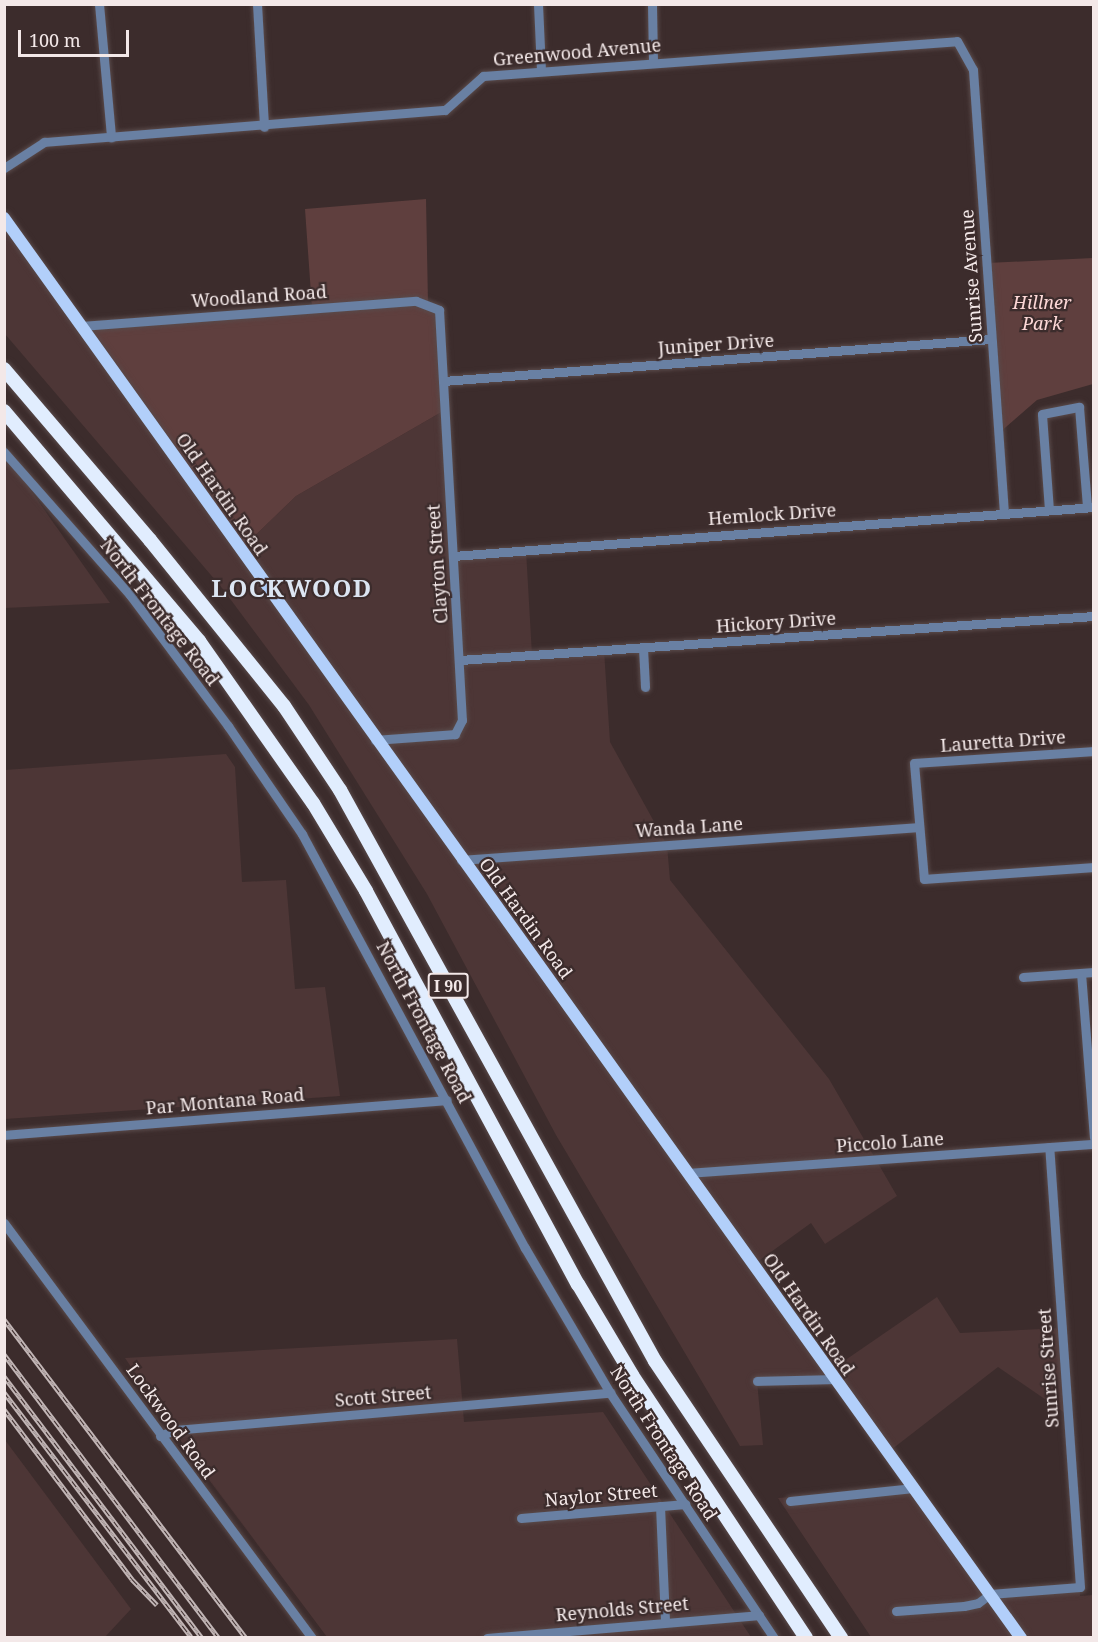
<!DOCTYPE html>
<html>
<head>
<meta charset="utf-8">
<style>
	body { margin:0 }
	#map { position:relative; width:1098px; height:1642px; overflow:hidden; background:#3c2c2c; font-family:"Noto Serif",serif }
	div>[style] { position:absolute }
	.built>* { inset:0; background:#4d3636 }
	.green>* { inset:0; background:#5f3f3e }
	.roads { filter:drop-shadow(0 0 2px #594a4a) drop-shadow(0 0 2px #594a4a) }
	.minor>* { height:9px; margin:-4.5px; padding:0 4.5px; transform-origin:4.5px; border-radius:4.5px; background:#6980a3 }
	.major>* { height:12px; margin:-6px; padding:0 6px; transform-origin:6px; border-radius:6px; background:#b2cffa }
	.highway>* { height:14px; margin:-7px; padding:0 7px; transform-origin:7px; border-radius:7px; background:#e1edfe }
	.rail>* { height:4.5px; margin-top:-2.25px; transform-origin:0; background:repeating-linear-gradient(90deg,#3c2c2c 0 7px,#c2b6b6 0 14px); box-sizing:border-box; border-block:2px solid #c2b6b6 }
	span { translate:-50% -50%; white-space:nowrap; text-align:center; line-height:1.15; -webkit-text-stroke:4.5px #3c2c2c; paint-order:stroke }
	.shield-label span { padding:2px 4px; background:#3c2c2c; border:2px solid; border-radius:4px; -webkit-text-stroke-width:0 }
	.shield-label { font-size:16px; color:#f3e8e8; font-weight:700 }
	.street-label { font-size:18px; color:#f3e8e8 }
	.park-label { font-size:18px; color:#fdd8d7; font-style:italic }
	.district-label { font-size:24px; color:#dce5f2; font-weight:700; letter-spacing:1.5px }
	.frame { position:absolute; inset:0; border:6px solid #f3e8e8; pointer-events:none }
	.scale { position:absolute; left:18px; top:30px; width:111px; height:27px; box-sizing:border-box; border:3px solid #f3e8e8; border-top:0; padding-left:8px; font-size:18px; line-height:21px; white-space:nowrap; color:#f3e8e8; -webkit-text-stroke:4px #3c2c2c; paint-order:stroke }
</style>
</head>
<body>
<div id="map">
	<div class="built">
		<div style="clip-path:polygon(4px 218px,240px 550px,296px 496px,445px 410px,453px 556px,526px 550px,532px 655px,604px 650px,610px 742px,667px 845px,670px 880px,829px 1079px,897px 1196px,825px 1244px,811px 1223px,753px 1265px,828px 1372px,937px 1297px,960px 1333px,1061px 1328px,1068px 1415px,998px 1367px,887px 1453px,833px 1379px,757px 1381px,763px 1445px,740px 1446px,556px 1135px,427px 894px,309px 705px,222px 588px,5px 334px)"></div>
		<div style="clip-path:polygon(5px 454px,110px 603px,5px 608px)"></div>
		<div style="clip-path:polygon(226px 754px,235px 767px,242px 882px,286px 880px,295px 989px,325px 987px,340px 1096px,5px 1119px,5px 770px)"></div>
		<div style="clip-path:polygon(457px 1339px,464px 1422px,603px 1412px,751px 1637px,327px 1637px,189px 1453px,125px 1358px)"></div>
		<div style="clip-path:polygon(5px 1440px,131px 1609px,105px 1637px,5px 1637px)"></div>
		<div style="clip-path:polygon(913px 1488px,990px 1594px,1080px 1587px,1080px 1596px,1093px 1595px,1093px 1637px,871px 1637px,778px 1498px)"></div>
	</div>
	<div class="green">
		<div style="clip-path:polygon(426px 199px,428px 303px,439px 310px,445px 410px,296px 496px,240px 550px,81px 326px,312px 308px,305px 209px)"></div>
		<div style="clip-path:polygon(1093px 258px,1093px 384px,1037px 400px,998px 434px,987px 263px)"></div>
	</div>
	<div class="roads">
		<div class="minor">
			<div style="left:99px;top:4px;width:134px;rotate:84.8deg"></div>
			<div style="left:257px;top:4px;width:123px;rotate:86.7deg"></div>
			<div style="left:538px;top:4px;width:66px;rotate:87.4deg"></div>
			<div style="left:652px;top:4px;width:58px;rotate:89deg"></div>
			<div style="left:4px;top:168px;width:48px;rotate:-33deg"></div>
			<div style="left:44px;top:142px;width:402px;rotate:-4.6deg"></div>
			<div style="left:445px;top:110px;width:51px;rotate:-41.8deg"></div>
			<div style="left:483px;top:76px;width:475px;rotate:-4.2deg"></div>
			<div style="left:957px;top:41px;width:33px;rotate:61deg"></div>
			<div style="left:973px;top:70px;width:444px;rotate:86deg"></div>
			<div style="left:81px;top:326px;width:336px;rotate:-4.3deg"></div>
			<div style="left:416px;top:301px;width:25px;rotate:21deg"></div>
			<div style="left:439px;top:310px;width:411px;rotate:86.8deg"></div>
			<div style="left:462px;top:720px;width:16px;rotate:117deg"></div>
			<div style="left:455px;top:734px;width:80px;rotate:175.7deg"></div>
			<div style="left:443px;top:381px;width:550px;rotate:-4.38deg"></div>
			<div style="left:4px;top:452px;width:191px;rotate:48.6deg"></div>
			<div style="left:130px;top:595px;width:164px;rotate:53.2deg"></div>
			<div style="left:228px;top:726px;width:131px;rotate:55.6deg"></div>
			<div style="left:302px;top:834px;width:470px;rotate:61.7deg"></div>
			<div style="left:525px;top:1248px;width:168px;rotate:59.6deg"></div>
			<div style="left:610px;top:1393px;width:295px;rotate:56.2deg"></div>
			<div style="left:1049px;top:510px;width:96px;rotate:-94.2deg"></div>
			<div style="left:1042px;top:414px;width:38px;rotate:-11deg"></div>
			<div style="left:1079px;top:407px;width:100px;rotate:85.4deg"></div>
			<div style="left:453px;top:556px;width:643px;rotate:-4.37deg"></div>
			<div style="left:643px;top:648px;width:39px;rotate:87deg"></div>
			<div style="left:460px;top:660px;width:636px;rotate:-3.97deg"></div>
			<div style="left:1094px;top:751px;width:180px;rotate:176.2deg"></div>
			<div style="left:914px;top:763px;width:116px;rotate:85.1deg"></div>
			<div style="left:924px;top:879px;width:170px;rotate:-4deg"></div>
			<div style="left:461px;top:860px;width:459px;rotate:-4.1deg"></div>
			<div style="left:1081px;top:973px;width:165px;rotate:85.5deg"></div>
			<div style="left:1023px;top:977px;width:71px;rotate:-4deg"></div>
			<div style="left:4px;top:1135px;width:444px;rotate:-4.5deg"></div>
			<div style="left:688px;top:1173px;width:407px;rotate:-4.1deg"></div>
			<div style="left:4px;top:1223px;width:517px;rotate:53.42deg"></div>
			<div style="left:757px;top:1381px;width:76px;rotate:-1.5deg"></div>
			<div style="left:160px;top:1436px;width:15px;rotate:-23deg"></div>
			<div style="left:174px;top:1430px;width:438px;rotate:-4.9deg"></div>
			<div style="left:790px;top:1501px;width:124px;rotate:-6deg"></div>
			<div style="left:660px;top:1506px;width:116px;rotate:87.5deg"></div>
			<div style="left:521px;top:1518px;width:165px;rotate:-4.9deg"></div>
			<div style="left:896px;top:1611px;width:68px;rotate:-4.2deg"></div>
			<div style="left:964px;top:1606px;width:14px;rotate:-12deg"></div>
			<div style="left:978px;top:1603px;width:15px;rotate:-37deg"></div>
			<div style="left:990px;top:1594px;width:90px;rotate:-4.4deg"></div>
			<div style="left:1080px;top:1587px;width:441px;rotate:-94deg"></div>
			<div style="left:487px;top:1638px;width:273px;rotate:-4.8deg"></div>
		</div>
		<div class="major">
			<div style="left:4px;top:218px;width:1747px;rotate:54.39deg"></div>
		</div>
		<div class="highway">
			<div style="left:4px;top:369px;width:225px;rotate:49.5deg"></div>
			<div style="left:150px;top:540px;width:213px;rotate:51.1deg"></div>
			<div style="left:284px;top:706px;width:101px;rotate:56.3deg"></div>
			<div style="left:340px;top:790px;width:652px;rotate:61.12deg"></div>
			<div style="left:655px;top:1361px;width:334px;rotate:56.1deg"></div>
			<div style="left:4px;top:411px;width:302px;rotate:49.7deg"></div>
			<div style="left:199px;top:641px;width:198px;rotate:54.9deg"></div>
			<div style="left:313px;top:803px;width:103px;rotate:58.9deg"></div>
			<div style="left:366px;top:891px;width:447px;rotate:61.7deg"></div>
			<div style="left:578px;top:1284px;width:106px;rotate:59.3deg"></div>
			<div style="left:632px;top:1375px;width:315px;rotate:56.5deg"></div>
		</div>
	</div>
	<div class="rail">
		<div style="left:4px;top:1319px;width:400px;rotate:52.8deg"></div>
		<div style="left:4px;top:1354px;width:356px;rotate:52.9deg"></div>
		<div style="left:4px;top:1376px;width:328px;rotate:52.9deg"></div>
		<div style="left:4px;top:1392px;width:308px;rotate:52.6deg"></div>
		<div style="left:4px;top:1409px;width:213px;rotate:53deg"></div>
		<div style="left:132px;top:1579px;width:36px;rotate:46deg"></div>
	</div>
	<div class="shield-label">
		<span style="left:448px;top:986px">I 90</span>
	</div>
	<div class="street-label">
		<span style="left:577px;top:52px;rotate:-5deg">Greenwood Avenue</span>
		<span style="left:971px;top:276px;rotate:-94deg">Sunrise Avenue</span>
		<span style="left:259px;top:296px;rotate:-4deg">Woodland Road</span>
		<span style="left:716px;top:344px;rotate:-4deg">Juniper Drive</span>
		<span style="left:222px;top:494px;rotate:55deg">Old Hardin Road</span>
		<span style="left:772px;top:514px;rotate:-4deg">Hemlock Drive</span>
		<span style="left:437px;top:564px;rotate:-94deg">Clayton Street</span>
		<span style="left:160px;top:612px;rotate:52deg">North Frontage Road</span>
		<span style="left:776px;top:622px;rotate:-4deg">Hickory Drive</span>
		<span style="left:1003px;top:741px;rotate:-4deg">Lauretta Drive</span>
		<span style="left:689px;top:827px;rotate:-4deg">Wanda Lane</span>
		<span style="left:526px;top:918px;rotate:54deg">Old Hardin Road</span>
		<span style="left:424px;top:1022px;rotate:62deg">North Frontage Road</span>
		<span style="left:225px;top:1101px;rotate:-5deg">Par Montana Road</span>
		<span style="left:890px;top:1142px;rotate:-4deg">Piccolo Lane</span>
		<span style="left:809px;top:1314px;rotate:55deg">Old Hardin Road</span>
		<span style="left:1048px;top:1368px;rotate:-94deg">Sunrise Street</span>
		<span style="left:383px;top:1396px;rotate:-5deg">Scott Street</span>
		<span style="left:171px;top:1421px;rotate:54deg">Lockwood Road</span>
		<span style="left:664px;top:1443px;rotate:57deg">North Frontage Road</span>
		<span style="left:601px;top:1495px;rotate:-5deg">Naylor Street</span>
		<span style="left:622px;top:1609px;rotate:-5deg">Reynolds Street</span>
	</div>
	<div class="park-label">
		<span style="left:1042px;top:313px">Hillner<br>Park</span>
	</div>
	<div class="district-label">
		<span style="left:292px;top:588px">LOCKWOOD</span>
	</div>
	<div class="frame"></div>
	<div class="scale">100 m</div>
</div>
</body>
</html>
